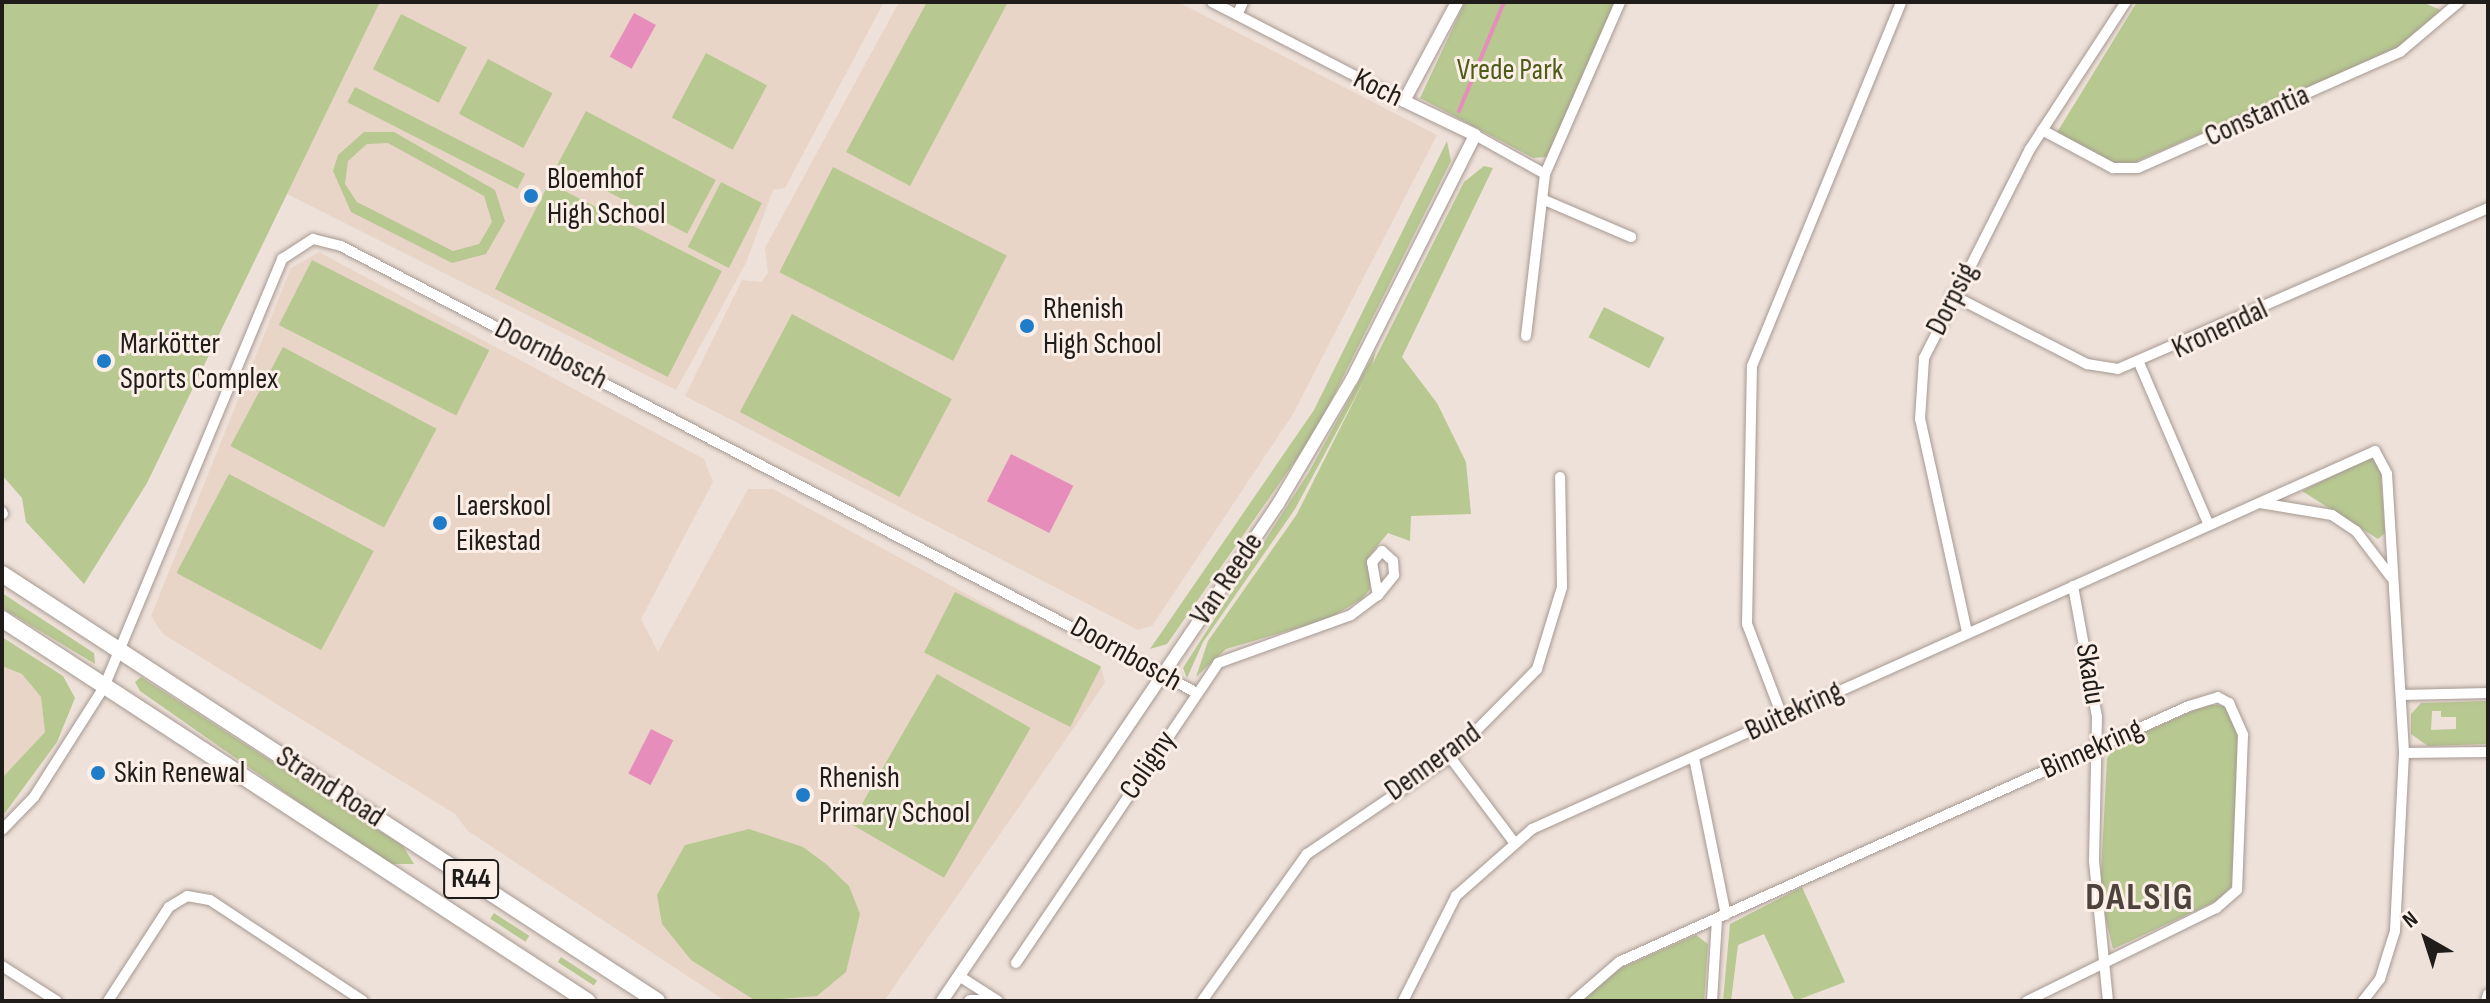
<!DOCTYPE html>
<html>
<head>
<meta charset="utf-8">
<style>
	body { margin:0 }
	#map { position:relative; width:2490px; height:1003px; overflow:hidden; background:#eee1d9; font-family:"Sofia Sans Condensed",sans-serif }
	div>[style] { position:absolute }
	.built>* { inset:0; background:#e8d5c8 }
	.green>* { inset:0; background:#b8c891; transform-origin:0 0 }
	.water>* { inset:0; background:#e68dbb; transform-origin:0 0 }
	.stream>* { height:4px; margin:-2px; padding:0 2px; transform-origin:2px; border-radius:2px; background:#e68dbb }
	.roads { filter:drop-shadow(0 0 2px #a59992) drop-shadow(0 0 2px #a59992) }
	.minor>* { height:10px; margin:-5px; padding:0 5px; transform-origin:5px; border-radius:5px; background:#fff }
	.tertiary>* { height:12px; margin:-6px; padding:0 6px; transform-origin:6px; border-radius:6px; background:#fff }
	.primary>* { height:16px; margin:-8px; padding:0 8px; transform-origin:8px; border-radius:8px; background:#fff }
	.dots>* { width:22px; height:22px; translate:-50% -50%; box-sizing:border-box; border:4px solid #fbefe7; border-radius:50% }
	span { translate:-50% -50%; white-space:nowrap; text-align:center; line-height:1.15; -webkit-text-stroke:6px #fbefe7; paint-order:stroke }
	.shield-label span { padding:2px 6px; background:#fbefe7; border:2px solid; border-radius:6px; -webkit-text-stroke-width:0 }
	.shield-label { font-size:28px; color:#201c19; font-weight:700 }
	.park-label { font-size:30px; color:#4e5c1b }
	.street-label { font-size:30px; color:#201c19 }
	.poi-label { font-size:30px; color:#201c19 }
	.left { translate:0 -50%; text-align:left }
	.district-label { font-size:38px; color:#4d433c; font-weight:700; letter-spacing:2px }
	.frame { position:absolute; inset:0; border:4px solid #201c19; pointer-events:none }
	.north { position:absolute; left:2386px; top:899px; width:80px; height:80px; -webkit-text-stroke:6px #fbefe7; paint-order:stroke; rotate:321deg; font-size:22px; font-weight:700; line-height:32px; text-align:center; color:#201c19 }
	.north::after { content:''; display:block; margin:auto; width:28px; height:36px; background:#201c19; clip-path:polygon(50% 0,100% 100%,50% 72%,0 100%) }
</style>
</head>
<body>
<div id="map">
	<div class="built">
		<div style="clip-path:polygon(380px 2px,884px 2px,785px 188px,773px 190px,746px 263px,676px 390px,287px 194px)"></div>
		<div style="clip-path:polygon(899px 2px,1178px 2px,1437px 135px,1293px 414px,1152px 626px,1138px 630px,685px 396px,742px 280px,761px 282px,768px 273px,765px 248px)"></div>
		<div style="clip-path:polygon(319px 252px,704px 459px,713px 482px,641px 619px,658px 652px,748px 489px,773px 489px,1101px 667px,1105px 683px,884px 1001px,725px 1001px,468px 831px,455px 814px,163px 634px,151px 616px,291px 268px)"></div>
		<div style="clip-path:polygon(2px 666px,22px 673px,41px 697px,45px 732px,2px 778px)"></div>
	</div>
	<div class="green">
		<div style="clip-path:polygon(2px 2px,380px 2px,147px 483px,84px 584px,26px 522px,22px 498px,2px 475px)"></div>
		<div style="clip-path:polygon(927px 2px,1008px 2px,910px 186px,846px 152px)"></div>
		<div style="clip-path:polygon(1465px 2px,1615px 2px,1547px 157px,1533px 158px,1420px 98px)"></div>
		<div style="clip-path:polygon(2137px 2px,2422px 2px,2443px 11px,2418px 39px,2117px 170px,2056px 134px)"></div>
		<div style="left:401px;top:14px;width:74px;height:62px;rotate:27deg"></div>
		<div style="left:706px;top:53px;width:69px;height:73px;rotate:28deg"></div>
		<div style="left:488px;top:59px;width:73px;height:62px;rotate:28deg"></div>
		<div style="left:355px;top:87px;width:191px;height:17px;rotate:27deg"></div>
		<div style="left:586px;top:111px;width:147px;height:61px;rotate:28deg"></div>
		<div style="clip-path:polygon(evenodd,364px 132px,394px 132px,495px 190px,505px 221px,486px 254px,452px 263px,351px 212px,333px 171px,338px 155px,364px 132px,388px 143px,484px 196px,492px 222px,479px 244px,453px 251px,357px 202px,345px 184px,348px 161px,367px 144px,388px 143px)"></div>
		<div style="clip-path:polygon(1447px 141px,1451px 161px,1316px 431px,1167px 644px,1150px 649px,1314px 410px)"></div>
		<div style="clip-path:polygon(1484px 166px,1493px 168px,1402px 357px,1437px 403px,1466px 462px,1471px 514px,1411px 516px,1410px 541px,1388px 533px,1370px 555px,1370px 589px,1362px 599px,1328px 619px,1226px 649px,1196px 677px,1208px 641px,1297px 514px,1464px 182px)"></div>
		<div style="left:833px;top:167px;width:195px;height:118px;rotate:27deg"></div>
		<div style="left:721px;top:182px;width:46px;height:73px;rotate:27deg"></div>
		<div style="left:549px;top:183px;width:194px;height:119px;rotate:27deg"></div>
		<div style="left:312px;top:260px;width:199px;height:73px;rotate:27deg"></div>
		<div style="left:1604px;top:307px;width:68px;height:34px;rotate:27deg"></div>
		<div style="left:792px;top:314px;width:181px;height:111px;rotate:28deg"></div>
		<div style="left:283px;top:347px;width:174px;height:112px;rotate:28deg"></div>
		<div style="clip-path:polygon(1376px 350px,1372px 366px,1295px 509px,1203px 642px,1187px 678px,1183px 668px,1309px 472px)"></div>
		<div style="clip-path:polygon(2373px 456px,2380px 463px,2385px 533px,2378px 539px,2302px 491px)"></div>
		<div style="left:229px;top:474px;width:164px;height:112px;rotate:28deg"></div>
		<div style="left:955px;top:592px;width:164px;height:68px;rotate:27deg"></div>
		<div style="clip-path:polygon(2px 593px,94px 653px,95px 664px,2px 608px)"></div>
		<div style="clip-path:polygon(2px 637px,63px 676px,75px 698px,57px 742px,2px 817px,2px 778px,45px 732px,41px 697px,22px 674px,2px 666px)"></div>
		<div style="left:937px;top:674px;width:108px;height:173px;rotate:30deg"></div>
		<div style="clip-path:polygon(141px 677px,403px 846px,414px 864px,391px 864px,297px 801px,140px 691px,135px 682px)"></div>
		<div style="clip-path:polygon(evenodd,2488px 701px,2488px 744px,2428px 746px,2411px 734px,2411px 714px,2421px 703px,2488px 701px,2441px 711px,2441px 717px,2456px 717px,2456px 729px,2431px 730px,2432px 711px,2441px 711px)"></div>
		<div style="clip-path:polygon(2206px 705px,2225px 705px,2238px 728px,2234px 883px,2219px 900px,2113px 949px,2100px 894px,2107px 758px,2118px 744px)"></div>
		<div style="clip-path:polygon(749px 829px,803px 847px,826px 864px,849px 886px,860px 914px,846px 972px,817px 996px,756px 1001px,691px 960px,662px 924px,657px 895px,685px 845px)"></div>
		<div style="clip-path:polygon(1802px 887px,1845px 982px,1795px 1001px,1764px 934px,1738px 945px,1731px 1001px,1723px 1001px,1730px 924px)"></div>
		<div style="left:494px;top:913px;width:42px;height:7px;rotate:33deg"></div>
		<div style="clip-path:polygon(1696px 935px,1708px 944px,1704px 1001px,1582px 1001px,1605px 975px)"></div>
		<div style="left:561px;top:957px;width:43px;height:6px;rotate:33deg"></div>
	</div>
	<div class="water">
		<div style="left:634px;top:13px;width:25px;height:50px;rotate:29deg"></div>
		<div style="left:1011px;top:454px;width:70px;height:53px;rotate:27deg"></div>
		<div style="left:651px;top:729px;width:25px;height:50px;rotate:27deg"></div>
	</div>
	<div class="stream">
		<div style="left:1459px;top:111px;width:118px;rotate:-67.6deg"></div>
	</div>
	<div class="roads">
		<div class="minor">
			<div style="left:1212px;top:2px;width:216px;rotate:27.3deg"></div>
			<div style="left:1237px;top:15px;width:14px;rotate:-65deg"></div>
			<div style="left:2042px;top:130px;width:81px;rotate:28.2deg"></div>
			<div style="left:2113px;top:168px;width:25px"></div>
			<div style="left:2138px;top:168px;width:287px;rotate:-23.9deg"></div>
			<div style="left:2400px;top:52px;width:77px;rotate:-40.3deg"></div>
			<div style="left:1475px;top:135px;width:80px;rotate:29.1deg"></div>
			<div style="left:1542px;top:199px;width:97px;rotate:23.1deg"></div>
			<div style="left:1952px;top:295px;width:152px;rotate:27.1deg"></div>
			<div style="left:2087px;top:364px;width:31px;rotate:9deg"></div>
			<div style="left:2118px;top:369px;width:404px;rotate:-23.5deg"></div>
			<div style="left:1526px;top:336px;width:163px;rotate:-83.3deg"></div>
			<div style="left:1545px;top:174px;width:188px;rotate:-66.4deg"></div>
			<div style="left:2140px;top:365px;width:174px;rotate:66.7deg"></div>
			<div style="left:2260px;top:503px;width:73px;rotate:9.5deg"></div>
			<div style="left:2332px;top:515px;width:29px;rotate:34deg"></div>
			<div style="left:2356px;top:531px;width:58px;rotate:52.7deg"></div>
			<div style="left:2px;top:512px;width:2px;rotate:63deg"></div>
			<div style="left:2073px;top:586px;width:133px;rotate:79.6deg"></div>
			<div style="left:2097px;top:717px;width:144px;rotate:91.2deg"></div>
			<div style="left:2094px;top:861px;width:141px;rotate:84.3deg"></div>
			<div style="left:1967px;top:632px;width:218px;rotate:-102.4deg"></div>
			<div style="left:1920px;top:419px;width:61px;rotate:-86.2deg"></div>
			<div style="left:1924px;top:358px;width:234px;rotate:-63.1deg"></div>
			<div style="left:2030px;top:149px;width:176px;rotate:-56.9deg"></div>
			<div style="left:2401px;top:695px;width:87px;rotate:-1.3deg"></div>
			<div style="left:1782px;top:716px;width:98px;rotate:-110.8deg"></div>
			<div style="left:1747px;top:624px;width:258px;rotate:-88.9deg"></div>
			<div style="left:1752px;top:366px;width:393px;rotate:-67.7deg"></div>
			<div style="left:2404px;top:753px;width:84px;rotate:-0.7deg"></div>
			<div style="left:1450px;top:757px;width:105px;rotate:53.1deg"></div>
			<div style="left:1694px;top:758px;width:160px;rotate:78.5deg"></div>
			<div style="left:2px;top:830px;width:46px;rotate:-45.9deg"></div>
			<div style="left:34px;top:797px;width:130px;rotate:-57.5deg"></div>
			<div style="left:104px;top:687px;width:464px;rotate:-67.4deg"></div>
			<div style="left:282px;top:259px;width:37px;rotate:-33deg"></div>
			<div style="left:313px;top:239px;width:29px;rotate:14deg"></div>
			<div style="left:341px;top:246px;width:966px;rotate:27.57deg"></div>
			<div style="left:1016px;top:963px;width:362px;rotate:-56deg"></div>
			<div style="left:1218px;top:663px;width:141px;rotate:-19.8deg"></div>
			<div style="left:1351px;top:615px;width:34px;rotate:-37deg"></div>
			<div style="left:1378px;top:595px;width:26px;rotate:-51deg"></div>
			<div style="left:1394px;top:575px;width:14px;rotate:-94deg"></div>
			<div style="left:1393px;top:561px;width:15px;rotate:-138deg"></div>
			<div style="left:1382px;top:551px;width:15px;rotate:132deg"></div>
			<div style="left:1372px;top:562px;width:34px;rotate:80deg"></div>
			<div style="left:2px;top:966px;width:65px;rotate:32.5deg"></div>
			<div style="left:959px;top:976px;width:46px;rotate:32.7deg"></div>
			<div style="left:108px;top:1001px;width:112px;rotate:-57deg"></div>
			<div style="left:169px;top:907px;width:21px;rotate:-31deg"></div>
			<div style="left:187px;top:896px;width:23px;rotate:10deg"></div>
			<div style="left:210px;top:900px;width:183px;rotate:33.4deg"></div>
			<div style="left:1202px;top:1001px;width:181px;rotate:-54.5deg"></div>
			<div style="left:1307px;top:854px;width:173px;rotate:-34.1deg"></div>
			<div style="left:1450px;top:757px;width:124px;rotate:-45.3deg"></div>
			<div style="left:1537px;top:669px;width:86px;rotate:-73deg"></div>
			<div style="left:1562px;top:587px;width:110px;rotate:-91deg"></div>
			<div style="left:1403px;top:1001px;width:118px;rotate:-63.2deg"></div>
			<div style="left:1456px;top:896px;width:101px;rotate:-41.4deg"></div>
			<div style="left:1532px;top:829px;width:924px;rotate:-24.15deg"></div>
			<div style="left:2375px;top:451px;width:26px;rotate:62deg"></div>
			<div style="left:2387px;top:474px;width:280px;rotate:86.5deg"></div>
			<div style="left:2404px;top:753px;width:178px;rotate:92.9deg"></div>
			<div style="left:2395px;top:931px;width:50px;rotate:107.4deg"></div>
			<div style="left:2380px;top:979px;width:28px;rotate:128deg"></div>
			<div style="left:1574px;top:1001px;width:60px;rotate:-40.9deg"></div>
			<div style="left:1619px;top:962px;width:625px;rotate:-24.19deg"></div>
			<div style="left:2189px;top:706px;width:30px;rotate:-17deg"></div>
			<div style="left:2218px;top:697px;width:13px;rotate:29deg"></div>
			<div style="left:2229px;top:703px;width:35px;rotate:66deg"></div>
			<div style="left:2243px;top:735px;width:155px;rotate:92.2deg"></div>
			<div style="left:2237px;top:890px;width:28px;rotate:139deg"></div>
			<div style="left:2216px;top:908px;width:211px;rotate:153.8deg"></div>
			<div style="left:1712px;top:1001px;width:82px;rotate:-86.5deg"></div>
			<div style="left:2486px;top:1001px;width:7px;rotate:-74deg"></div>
		</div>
		<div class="tertiary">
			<div style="left:942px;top:1001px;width:600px;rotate:-55.94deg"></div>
			<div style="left:1278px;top:504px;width:145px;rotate:-59.4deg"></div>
			<div style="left:1352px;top:379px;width:273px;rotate:-63.2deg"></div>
			<div style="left:1475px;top:135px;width:79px;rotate:-154.4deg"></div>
			<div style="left:1404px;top:101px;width:112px;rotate:-61.8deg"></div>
			<div style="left:970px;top:1001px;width:20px"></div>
		</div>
		<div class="primary">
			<div style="left:2px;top:574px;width:782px;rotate:33.1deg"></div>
			<div style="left:2px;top:619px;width:699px;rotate:33.14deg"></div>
		</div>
	</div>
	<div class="dots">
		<div style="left:531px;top:196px;background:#1f7cc9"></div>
		<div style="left:1027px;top:326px;background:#1f7cc9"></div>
		<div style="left:104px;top:361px;background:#1f7cc9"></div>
		<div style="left:440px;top:523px;background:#1f7cc9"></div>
		<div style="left:98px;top:773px;background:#1f7cc9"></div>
		<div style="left:803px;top:795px;background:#1f7cc9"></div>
	</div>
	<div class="shield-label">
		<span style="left:471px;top:879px">R44</span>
	</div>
	<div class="park-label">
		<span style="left:1510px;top:70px">Vrede Park</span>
	</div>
	<div class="street-label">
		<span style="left:1378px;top:88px;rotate:26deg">Koch</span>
		<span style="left:2257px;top:116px;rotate:-24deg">Constantia</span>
		<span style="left:1952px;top:299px;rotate:-63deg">Dorpsig</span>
		<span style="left:2220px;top:329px;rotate:-25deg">Kronendal</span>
		<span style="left:551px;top:354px;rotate:27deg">Doornbosch</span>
		<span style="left:1227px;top:579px;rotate:-56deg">Van Reede</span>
		<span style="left:1126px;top:654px;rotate:29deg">Doornbosch</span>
		<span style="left:2090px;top:674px;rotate:81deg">Skadu</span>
		<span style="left:1794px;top:711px;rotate:-25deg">Buitekring</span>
		<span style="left:2092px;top:749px;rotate:-24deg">Binnekring</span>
		<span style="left:1433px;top:762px;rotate:-36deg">Dennerand</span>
		<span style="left:1148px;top:765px;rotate:-56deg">Coligny</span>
		<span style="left:330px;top:787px;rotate:33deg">Strand Road</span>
	</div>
	<div class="poi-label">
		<span class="left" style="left:547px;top:196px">Bloemhof<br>High School</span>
		<span class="left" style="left:1043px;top:326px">Rhenish<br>High School</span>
		<span class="left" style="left:120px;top:361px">Markötter<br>Sports Complex</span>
		<span class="left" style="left:456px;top:523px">Laerskool<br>Eikestad</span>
		<span class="left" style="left:114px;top:773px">Skin Renewal</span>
		<span class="left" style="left:819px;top:795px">Rhenish<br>Primary School</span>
	</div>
	<div class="district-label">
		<span style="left:2140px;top:898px">DALSIG</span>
	</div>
	<div class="frame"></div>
	<div class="north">N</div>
</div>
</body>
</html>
